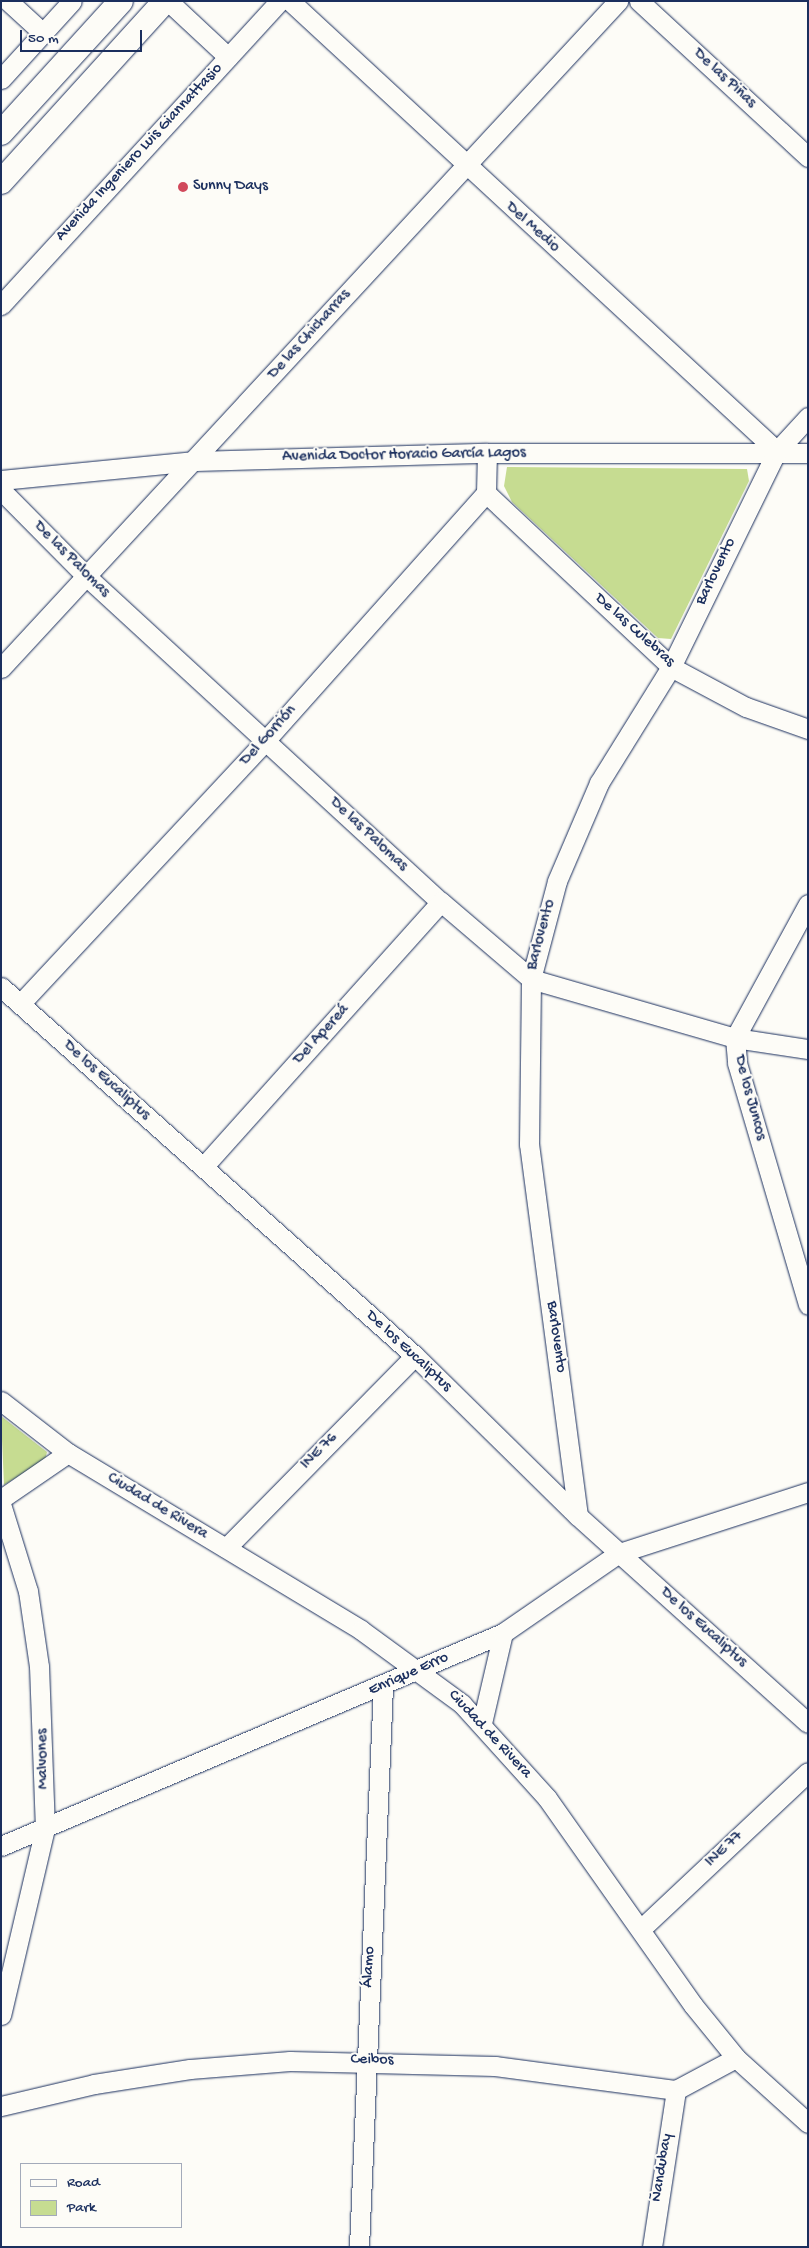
<!DOCTYPE html>
<html>
<head>
<meta charset="utf-8">
<style>
	body { margin:0 }
	#map { position:relative; width:809px; height:2248px; overflow:hidden; background:#fdfcf7; font-family:"Gochi Hand",sans-serif }
	div>[style] { position:absolute }
	.green>* { inset:0; background:#c6dc91 }
	.roads { filter:drop-shadow(0 0 1px #1b2f5e) drop-shadow(0 0 1px #1b2f5e) }
	.minor>* { height:19px; margin:-9.5px; padding:0 9.5px; transform-origin:9.5px; border-radius:9.5px; background:#fdfcf7 }
	.major>* { height:24px; margin:-12px; padding:0 12px; transform-origin:12px; border-radius:12px; background:#fdfcf7 }
	.dots>* { width:14px; height:14px; translate:-50% -50%; box-sizing:border-box; border:2px solid #fdfcf7; border-radius:50% }
	span { translate:-50% -50%; white-space:nowrap; text-align:center; line-height:1.15; -webkit-text-stroke:4px #fdfcf7; paint-order:stroke }
	.street-label { font-size:16px; color:#1b2f5e }
	.poi-label { font-size:16px; color:#1b2f5e }
	.left { translate:0 -50%; text-align:left }
	.frame { position:absolute; inset:0; border:2px solid #1b2f5e; pointer-events:none }
	.legend { position:absolute; left:20px; top:2163px; width:162px; height:65px; box-sizing:border-box; background:#fdfcf7; border:1px solid #a3aaba; margin:0; padding:6px 9px; list-style:none; font-size:15px; color:#1b2f5e }
	.legend li { display:flex; align-items:center; gap:10px; height:25px }
	.legend b { width:25px; border:1px solid #a3aaba }
	.scale { position:absolute; left:20px; top:30px; width:122px; height:22px; box-sizing:border-box; border:2px solid #1b2f5e; border-top:0; padding-left:6px; font-size:15px; line-height:18px; white-space:nowrap; color:#1b2f5e; -webkit-text-stroke:4px #fdfcf7; paint-order:stroke }
</style>
</head>
<body>
<div id="map">
	<div class="green">
		<div style="clip-path:polygon(507px 467px,747px 469px,749px 481px,671px 639px,658px 638px,512px 502px,504px 486px)"></div>
		<div style="clip-path:polygon(1px 1416px,47px 1452px,45px 1460px,4px 1485px)"></div>
	</div>
	<div class="roads">
		<div class="minor">
			<div style="left:8px;top:1px;width:47px;rotate:42.4deg"></div>
			<div style="left:168px;top:1px;width:82px;rotate:43deg"></div>
			<div style="left:290px;top:1px;width:663px;rotate:42.74deg"></div>
			<div style="left:639px;top:1px;width:230px;rotate:42.7deg"></div>
			<div style="left:1px;top:79px;width:105px;rotate:-47.7deg"></div>
			<div style="left:1px;top:305px;width:413px;rotate:-47.5deg"></div>
			<div style="left:1px;top:480px;width:195px;rotate:-5.6deg"></div>
			<div style="left:195px;top:461px;width:292px;rotate:-1.6deg"></div>
			<div style="left:487px;top:453px;width:321px"></div>
			<div style="left:1px;top:490px;width:121px;rotate:45.3deg"></div>
			<div style="left:86px;top:576px;width:482px;rotate:42.6deg"></div>
			<div style="left:441px;top:902px;width:118px;rotate:40.5deg"></div>
			<div style="left:531px;top:979px;width:212px;rotate:16.1deg"></div>
			<div style="left:735px;top:1038px;width:74px;rotate:8.6deg"></div>
			<div style="left:486px;top:493px;width:254px;rotate:43.2deg"></div>
			<div style="left:671px;top:667px;width:85px;rotate:28.1deg"></div>
			<div style="left:746px;top:707px;width:66px;rotate:19.5deg"></div>
			<div style="left:1px;top:668px;width:909px;rotate:-47.23deg"></div>
			<div style="left:808px;top:904px;width:153px;rotate:118.6deg"></div>
			<div style="left:735px;top:1038px;width:25px;rotate:85deg"></div>
			<div style="left:737px;top:1063px;width:252px;rotate:73.6deg"></div>
			<div style="left:1px;top:987px;width:555px;rotate:41.71deg"></div>
			<div style="left:415px;top:1356px;width:228px;rotate:44.5deg"></div>
			<div style="left:578px;top:1516px;width:309px;rotate:42deg"></div>
			<div style="left:20px;top:1004px;width:359px;rotate:-47deg"></div>
			<div style="left:265px;top:741px;width:332px;rotate:-48.3deg"></div>
			<div style="left:486px;top:493px;width:40px;rotate:-88.6deg"></div>
			<div style="left:203px;top:1167px;width:356px;rotate:-48.1deg"></div>
			<div style="left:1px;top:1401px;width:85px;rotate:37.8deg"></div>
			<div style="left:68px;top:1453px;width:342px;rotate:31.1deg"></div>
			<div style="left:361px;top:1630px;width:125px;rotate:36.2deg"></div>
			<div style="left:462px;top:1704px;width:127px;rotate:47.9deg"></div>
			<div style="left:547px;top:1798px;width:253px;rotate:54.8deg"></div>
			<div style="left:693px;top:2005px;width:68px;rotate:50.9deg"></div>
			<div style="left:736px;top:2058px;width:97px;rotate:42.1deg"></div>
			<div style="left:1px;top:1499px;width:81px;rotate:-34.5deg"></div>
			<div style="left:1px;top:1504px;width:91px;rotate:72.8deg"></div>
			<div style="left:28px;top:1591px;width:76px;rotate:81.7deg"></div>
			<div style="left:39px;top:1666px;width:162px;rotate:87.9deg"></div>
			<div style="left:45px;top:1828px;width:192px;rotate:103.2deg"></div>
			<div style="left:578px;top:1516px;width:375px;rotate:-97.5deg"></div>
			<div style="left:529px;top:1144px;width:165px;rotate:-89.3deg"></div>
			<div style="left:531px;top:979px;width:101px;rotate:-75.1deg"></div>
			<div style="left:557px;top:881px;width:107px;rotate:-66.8deg"></div>
			<div style="left:599px;top:783px;width:137px;rotate:-58.2deg"></div>
			<div style="left:671px;top:667px;width:241px;rotate:-63.9deg"></div>
			<div style="left:777px;top:451px;width:46px;rotate:-47.6deg"></div>
			<div style="left:226px;top:1548px;width:269px;rotate:-45.5deg"></div>
			<div style="left:482px;top:1723px;width:92px;rotate:-76.9deg"></div>
			<div style="left:1px;top:1846px;width:545px;rotate:-22.99deg"></div>
			<div style="left:503px;top:1633px;width:141px;rotate:-34.6deg"></div>
			<div style="left:619px;top:1553px;width:199px;rotate:-17.9deg"></div>
			<div style="left:643px;top:1927px;width:226px;rotate:-43.2deg"></div>
			<div style="left:1px;top:2106px;width:96px;rotate:-13.3deg"></div>
			<div style="left:94px;top:2084px;width:97px;rotate:-8.9deg"></div>
			<div style="left:190px;top:2069px;width:100px;rotate:-4.6deg"></div>
			<div style="left:290px;top:2061px;width:205px;rotate:1.4deg"></div>
			<div style="left:495px;top:2066px;width:183px;rotate:7.6deg"></div>
			<div style="left:676px;top:2090px;width:68px;rotate:-28.1deg"></div>
			<div style="left:359px;top:2247px;width:561px;rotate:-87.55deg"></div>
			<div style="left:652px;top:2247px;width:159px;rotate:-81.3deg"></div>
		</div>
		<div class="major">
			<div style="left:1px;top:133px;width:178px;rotate:-47.7deg"></div>
			<div style="left:1px;top:182px;width:244px;rotate:-47.8deg"></div>
		</div>
	</div>
	<div class="dots">
		<div style="left:183px;top:187px;background:#d1495b"></div>
	</div>
	<div class="street-label">
		<span style="left:724px;top:79px;rotate:43deg">De las Piñas</span>
		<span style="left:140px;top:153px;rotate:-47deg">Avenida Ingeniero Luis Giannattasio</span>
		<span style="left:532px;top:228px;rotate:42deg">Del Medio</span>
		<span style="left:310px;top:335px;rotate:-48deg">De las Chicharras</span>
		<span style="left:404px;top:456px;rotate:-1deg">Avenida Doctor Horacio García Lagos</span>
		<span style="left:71px;top:560px;rotate:45deg">De las Palomas</span>
		<span style="left:717px;top:572px;rotate:-64deg">Barlovento</span>
		<span style="left:634px;top:631px;rotate:42deg">De las Culebras</span>
		<span style="left:269px;top:736px;rotate:-48deg">Del Gorrión</span>
		<span style="left:368px;top:835px;rotate:43deg">De las Palomas</span>
		<span style="left:542px;top:935px;rotate:-75deg">Barlovento</span>
		<span style="left:322px;top:1035px;rotate:-48deg">Del Apereá</span>
		<span style="left:106px;top:1081px;rotate:42deg">De los Eucaliptus</span>
		<span style="left:749px;top:1098px;rotate:75deg">De los Juncos</span>
		<span style="left:555px;top:1337px;rotate:82deg">Barlovento</span>
		<span style="left:408px;top:1352px;rotate:43deg">De los Eucaliptus</span>
		<span style="left:320px;top:1452px;rotate:-45deg">INE 76</span>
		<span style="left:157px;top:1507px;rotate:31deg">Ciudad de Rivera</span>
		<span style="left:703px;top:1628px;rotate:42deg">De los Eucaliptus</span>
		<span style="left:409px;top:1675px;rotate:-24deg">Enrique Erro</span>
		<span style="left:489px;top:1735px;rotate:47deg">Ciudad de Rivera</span>
		<span style="left:44px;top:1759px;rotate:-91deg">Malvones</span>
		<span style="left:725px;top:1850px;rotate:-43deg">INE 77</span>
		<span style="left:370px;top:1967px;rotate:-87deg">Álamo</span>
		<span style="left:372px;top:2061px;rotate:1deg">Ceibos</span>
		<span style="left:663px;top:2168px;rotate:-81deg">Ñandubay</span>
	</div>
	<div class="poi-label">
		<span class="left" style="left:193px;top:187px">Sunny Days</span>
	</div>
	<div class="frame"></div>
	<ul class="legend">
	<li><b style="height:6px;background:#fdfcf7"></b>Road</li>
	<li><b style="height:14px;background:#c6dc91"></b>Park</li>
	</ul>
	<div class="scale">50 m</div>
</div>
</body>
</html>
